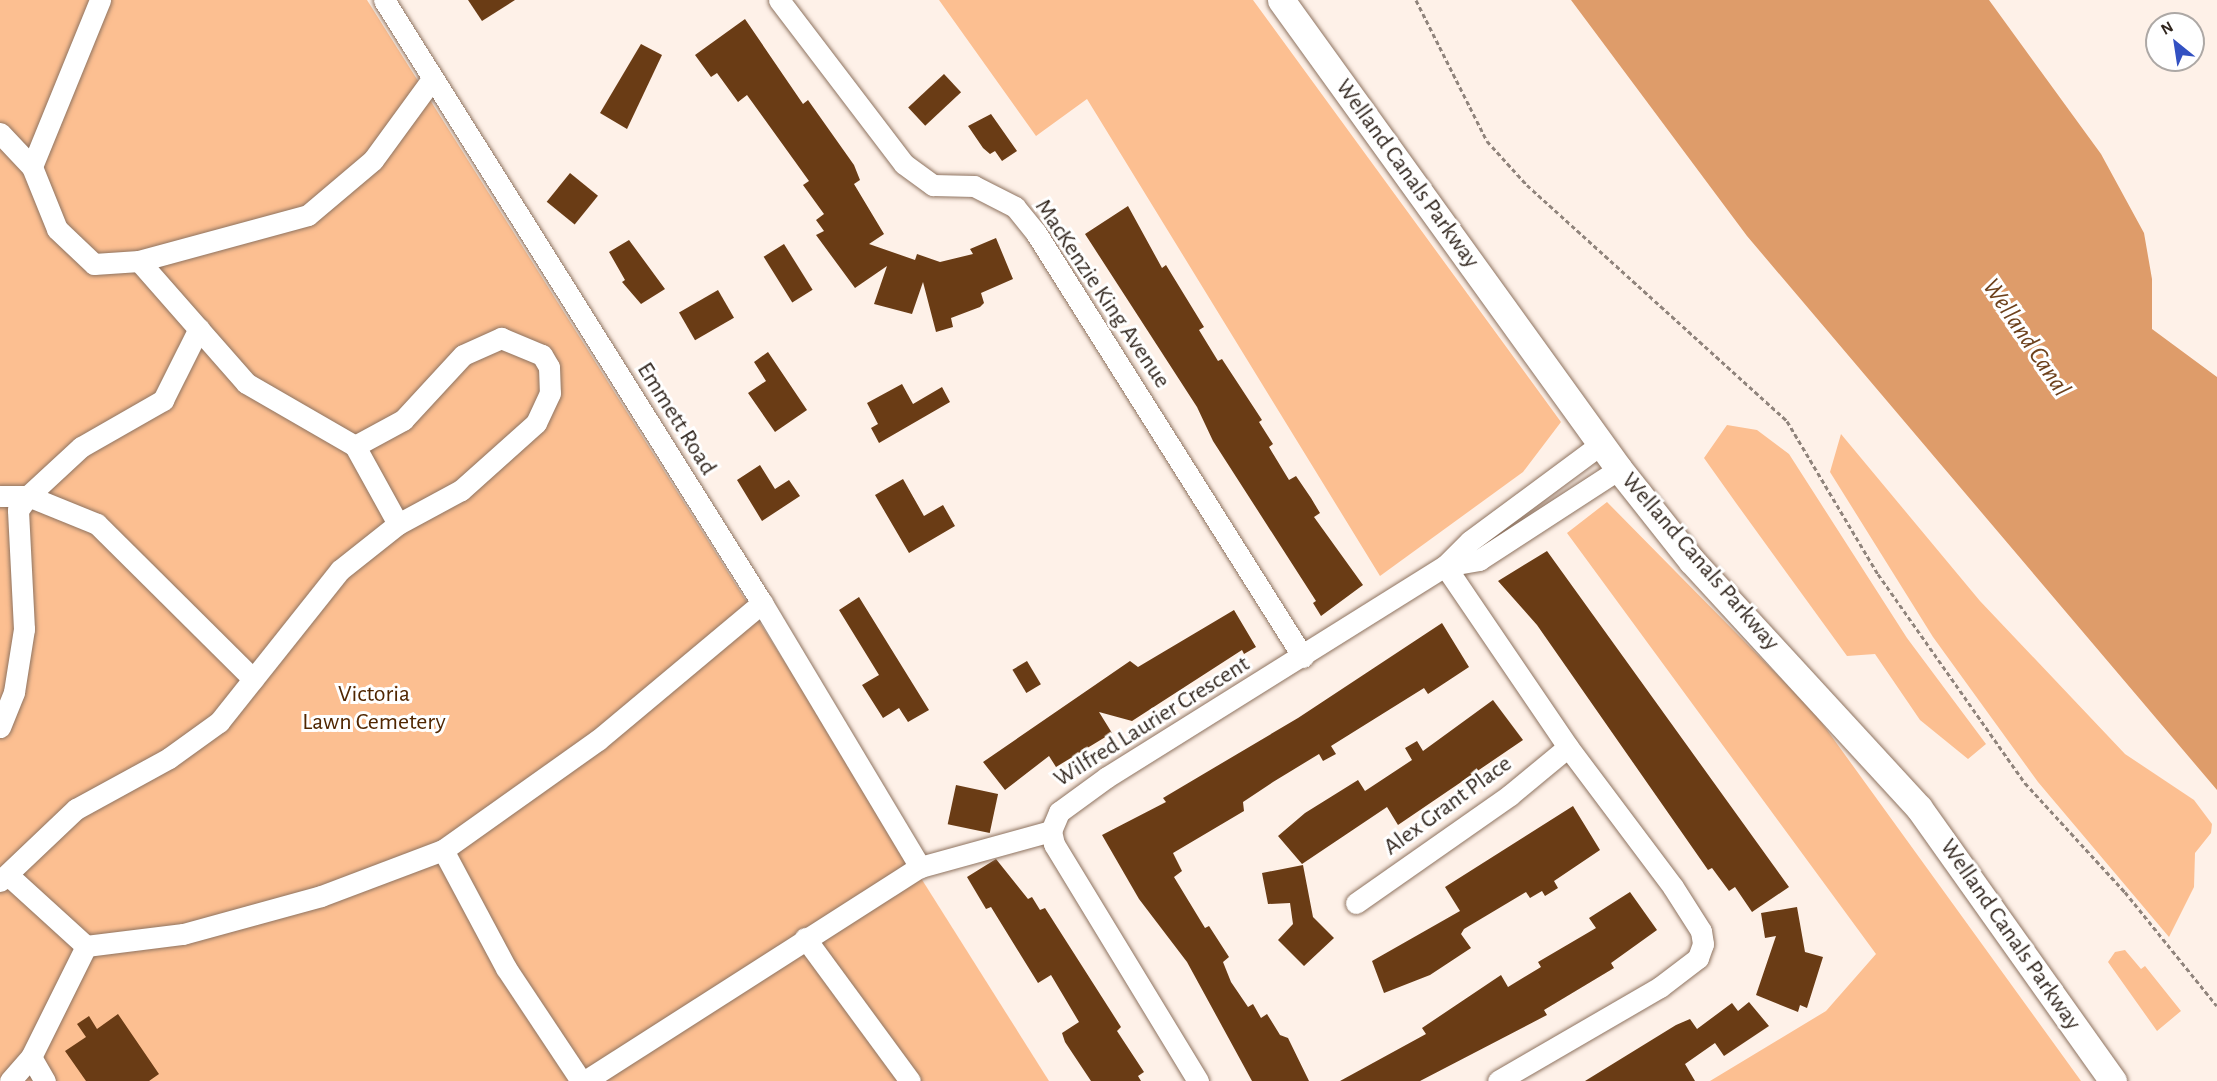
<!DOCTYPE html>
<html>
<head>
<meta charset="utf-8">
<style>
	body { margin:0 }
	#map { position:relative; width:2217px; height:1081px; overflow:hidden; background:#fef1e8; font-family:"Alegreya Sans",sans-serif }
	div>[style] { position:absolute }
	.green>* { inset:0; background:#fcbf91 }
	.water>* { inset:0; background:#de9c6a }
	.building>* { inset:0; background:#6a3c15; transform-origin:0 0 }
	.path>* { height:3px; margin-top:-1.5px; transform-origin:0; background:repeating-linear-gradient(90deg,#90847c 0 4.5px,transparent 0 7.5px) }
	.roads { filter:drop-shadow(0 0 2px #8e7360) drop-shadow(0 0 2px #8e7360) }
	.minor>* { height:21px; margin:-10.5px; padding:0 10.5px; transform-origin:10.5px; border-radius:10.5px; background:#fff }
	.major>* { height:27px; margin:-13.5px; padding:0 13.5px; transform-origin:13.5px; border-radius:13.5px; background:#fff }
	span { translate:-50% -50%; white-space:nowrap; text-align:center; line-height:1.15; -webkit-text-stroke:6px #fff; paint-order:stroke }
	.street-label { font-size:24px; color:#31261e }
	.park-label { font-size:24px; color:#502600 }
	.water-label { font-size:26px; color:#6d411c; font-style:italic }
	.north { position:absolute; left:2145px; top:12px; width:60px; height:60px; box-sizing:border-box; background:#fff; border:2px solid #ada8a5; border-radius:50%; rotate:330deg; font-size:16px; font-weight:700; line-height:24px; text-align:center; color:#31261e }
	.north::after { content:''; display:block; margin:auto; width:21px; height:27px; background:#3351c2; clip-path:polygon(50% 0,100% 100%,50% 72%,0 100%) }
</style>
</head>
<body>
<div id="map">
	<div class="green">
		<div style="clip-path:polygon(0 0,367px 0,1049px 1081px,0 1081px)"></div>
		<div style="clip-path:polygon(939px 0,1253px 0,1561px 422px,1523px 472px,1380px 576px,1087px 99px,1036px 136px)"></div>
		<div style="clip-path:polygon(1727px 425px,1757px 430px,1789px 454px,1907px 638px,1986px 744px,1968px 759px,1920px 720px,1875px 654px,1847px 656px,1736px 503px,1704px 458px)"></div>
		<div style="clip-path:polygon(1841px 434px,1980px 601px,2125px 754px,2194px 800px,2212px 824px,2211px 833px,2195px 853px,2194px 887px,2169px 937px,2038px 782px,1933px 637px,1830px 472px)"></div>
		<div style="clip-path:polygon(1607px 502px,1814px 712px,2081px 1081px,1710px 1081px,1826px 1011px,1876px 954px,1567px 533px)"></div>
		<div style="clip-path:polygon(2125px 950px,2141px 969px,2145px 966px,2181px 1011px,2157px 1031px,2108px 962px,2115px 952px)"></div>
	</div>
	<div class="water">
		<div style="clip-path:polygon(1571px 0,1989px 0,2101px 154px,2144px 233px,2152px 279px,2152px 329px,2217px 377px,2217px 790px,1747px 236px)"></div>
	</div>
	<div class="building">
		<div style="clip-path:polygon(468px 0,515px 0,482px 21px)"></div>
		<div style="clip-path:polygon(745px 19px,803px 104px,808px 100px,854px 165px,860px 180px,854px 184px,884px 234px,869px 244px,915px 260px,917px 254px,940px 262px,973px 254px,970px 249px,996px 238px,1013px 279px,981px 293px,984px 303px,980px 307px,951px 318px,953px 327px,936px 332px,923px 282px,912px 314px,874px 304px,887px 266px,855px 288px,816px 235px,824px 231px,816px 220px,824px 214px,803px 185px,809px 181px,747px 95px,738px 102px,717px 73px,711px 77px,695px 55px)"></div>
		<div style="clip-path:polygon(641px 44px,662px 55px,627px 129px,600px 113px)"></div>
		<div style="left:944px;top:74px;width:25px;height:49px;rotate:47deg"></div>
		<div style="clip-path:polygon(991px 114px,1017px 151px,1002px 161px,995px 151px,990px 154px,983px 148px,968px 126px)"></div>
		<div style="left:570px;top:173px;width:36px;height:37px;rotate:39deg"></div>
		<div style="clip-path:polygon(1128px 206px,1162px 268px,1166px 265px,1204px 327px,1199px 330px,1218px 361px,1222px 359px,1262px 420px,1259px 422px,1273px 444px,1269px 447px,1289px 480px,1296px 476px,1311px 498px,1320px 513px,1314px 517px,1363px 585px,1321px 616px,1313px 603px,1316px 601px,1213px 441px,1197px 407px,1085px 234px)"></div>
		<div style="clip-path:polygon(629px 240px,665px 289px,641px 304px,622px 282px,625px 280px,609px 252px)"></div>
		<div style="left:784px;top:244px;width:54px;height:24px;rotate:58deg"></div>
		<div style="left:718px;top:290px;width:32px;height:45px;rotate:60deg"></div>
		<div style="clip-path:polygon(768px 352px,807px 410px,775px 432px,748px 393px,766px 381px,754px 362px)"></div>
		<div style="clip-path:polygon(902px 384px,913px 404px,942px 387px,950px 402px,879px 443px,871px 428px,878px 424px,867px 403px)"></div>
		<div style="clip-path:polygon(760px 465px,775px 489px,789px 480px,800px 496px,762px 521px,737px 480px)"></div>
		<div style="clip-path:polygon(903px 479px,924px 516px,943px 505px,955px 526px,909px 553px,875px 495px)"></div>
		<div style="clip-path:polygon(1547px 551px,1789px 887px,1752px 912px,1735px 887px,1729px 891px,1712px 868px,1708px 870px,1537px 625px,1498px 581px)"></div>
		<div style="clip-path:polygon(859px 597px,929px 710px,908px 722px,899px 708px,883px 718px,862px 685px,879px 675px,839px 610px)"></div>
		<div style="clip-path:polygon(1234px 610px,1256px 647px,1244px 654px,1242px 650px,1132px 721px,1099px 712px,1112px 733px,1056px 767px,1049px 756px,1005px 790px,983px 762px,1130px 661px,1138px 667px)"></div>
		<div style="clip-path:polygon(1442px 623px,1469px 667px,1428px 694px,1424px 688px,1331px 746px,1336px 754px,1323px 761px,1319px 754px,1273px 782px,1243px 802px,1244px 811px,1173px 853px,1182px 871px,1174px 877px,1205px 928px,1209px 926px,1229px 957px,1223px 962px,1231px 982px,1248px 1007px,1253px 1004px,1261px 1018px,1267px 1014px,1280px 1035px,1288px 1038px,1309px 1081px,1252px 1081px,1187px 962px,1139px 899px,1102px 835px,1166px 802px,1163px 798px,1298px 718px)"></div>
		<div style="left:1027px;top:661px;width:27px;height:17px;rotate:59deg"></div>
		<div style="clip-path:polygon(1493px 700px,1523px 740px,1398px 825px,1387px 807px,1302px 864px,1278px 836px,1305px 813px,1358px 780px,1365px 791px,1412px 760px,1405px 748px,1417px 741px,1423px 751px)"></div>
		<div style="left:956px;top:785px;width:43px;height:40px;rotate:12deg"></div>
		<div style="clip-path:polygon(1573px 806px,1600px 850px,1554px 881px,1558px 888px,1545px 896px,1542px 891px,1530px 898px,1526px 892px,1464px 929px,1461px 934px,1471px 948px,1430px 975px,1384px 993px,1372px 961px,1460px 911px,1445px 887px)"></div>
		<div style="clip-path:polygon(996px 859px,1028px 899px,1032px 897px,1040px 910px,1045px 908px,1121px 1027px,1117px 1031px,1144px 1072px,1138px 1076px,1141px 1081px,1091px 1081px,1065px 1042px,1062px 1033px,1079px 1022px,1051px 975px,1038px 983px,991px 907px,986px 909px,967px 877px)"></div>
		<div style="clip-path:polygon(1303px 865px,1313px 917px,1334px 938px,1304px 966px,1278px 940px,1293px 924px,1290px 903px,1268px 904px,1262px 873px)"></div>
		<div style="clip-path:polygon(1630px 892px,1657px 930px,1611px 963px,1614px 968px,1544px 1010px,1547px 1015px,1420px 1081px,1340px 1081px,1426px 1034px,1422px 1028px,1501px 975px,1508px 987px,1541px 967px,1538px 962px,1596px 928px,1589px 918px)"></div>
		<div style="clip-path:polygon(1797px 907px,1805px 952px,1823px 957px,1807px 1008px,1800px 1005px,1798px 1012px,1756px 995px,1776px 936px,1765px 938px,1761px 913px)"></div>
		<div style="clip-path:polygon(1749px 1002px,1769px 1026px,1724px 1056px,1715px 1043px,1685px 1064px,1695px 1081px,1585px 1081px,1676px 1025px,1690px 1019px,1697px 1029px,1732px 1003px,1738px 1011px)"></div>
		<div style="clip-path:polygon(118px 1014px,159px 1074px,149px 1081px,86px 1081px,65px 1051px,86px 1037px,77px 1024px,89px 1016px,97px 1029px)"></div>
	</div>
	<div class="path">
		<div style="left:1416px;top:0;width:158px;rotate:63.3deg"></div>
		<div style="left:1487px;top:141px;width:59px;rotate:47.7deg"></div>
		<div style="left:1527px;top:185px;width:351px;rotate:42.2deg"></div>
		<div style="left:1787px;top:421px;width:178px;rotate:59.3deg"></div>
		<div style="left:1878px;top:574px;width:256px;rotate:54.9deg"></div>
		<div style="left:2025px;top:783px;width:148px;rotate:47.5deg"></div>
		<div style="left:2125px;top:892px;width:146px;rotate:51.1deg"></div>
	</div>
	<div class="roads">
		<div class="minor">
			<div style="left:100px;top:0;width:180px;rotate:112.2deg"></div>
			<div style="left:32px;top:167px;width:67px;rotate:68deg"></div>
			<div style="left:57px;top:229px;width:51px;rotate:43.4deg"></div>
			<div style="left:94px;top:264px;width:45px;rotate:-3.8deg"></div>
			<div style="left:139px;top:261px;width:162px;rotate:48.7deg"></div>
			<div style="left:246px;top:383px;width:126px;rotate:30deg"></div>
			<div style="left:355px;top:446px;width:55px;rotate:-28.4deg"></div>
			<div style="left:403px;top:420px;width:88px;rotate:-47.3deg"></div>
			<div style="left:463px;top:355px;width:42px;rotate:-24.1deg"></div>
			<div style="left:501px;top:338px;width:44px;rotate:22.5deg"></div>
			<div style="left:542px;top:355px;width:14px;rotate:60deg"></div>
			<div style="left:549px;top:367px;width:26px;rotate:88deg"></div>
			<div style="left:550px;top:393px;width:33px;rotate:115deg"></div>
			<div style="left:536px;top:423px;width:101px;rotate:138.2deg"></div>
			<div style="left:461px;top:490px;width:72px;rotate:151.6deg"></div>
			<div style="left:384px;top:0;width:712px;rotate:57.92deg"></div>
			<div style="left:762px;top:603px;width:308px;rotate:59.1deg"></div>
			<div style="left:779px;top:0;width:206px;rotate:52.7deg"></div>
			<div style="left:904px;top:164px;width:36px;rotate:36deg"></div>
			<div style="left:933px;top:185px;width:41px;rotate:1.4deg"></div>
			<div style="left:974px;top:186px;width:46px;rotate:27.1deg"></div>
			<div style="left:1015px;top:207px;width:33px;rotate:51deg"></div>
			<div style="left:1036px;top:233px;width:501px;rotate:57.8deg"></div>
			<div style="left:0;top:133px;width:47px;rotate:46.7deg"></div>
			<div style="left:139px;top:261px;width:175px;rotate:-15.2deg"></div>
			<div style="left:308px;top:215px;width:85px;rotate:-40.2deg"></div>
			<div style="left:373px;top:160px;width:100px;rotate:-53.9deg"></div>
			<div style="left:0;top:496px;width:28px"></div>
			<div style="left:28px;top:496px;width:72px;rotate:-42.8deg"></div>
			<div style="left:81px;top:447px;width:95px;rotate:-29.8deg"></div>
			<div style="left:163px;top:400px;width:80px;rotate:-63.4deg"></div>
			<div style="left:1445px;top:566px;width:219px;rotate:55.8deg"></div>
			<div style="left:1568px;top:747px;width:175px;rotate:53.1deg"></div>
			<div style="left:1673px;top:887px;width:52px;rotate:57.5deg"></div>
			<div style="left:1701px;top:931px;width:13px;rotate:81deg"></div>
			<div style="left:1703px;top:944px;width:15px;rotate:110deg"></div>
			<div style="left:1698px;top:958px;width:48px;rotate:142.7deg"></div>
			<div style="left:1660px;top:987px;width:187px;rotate:149.9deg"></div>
			<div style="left:1445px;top:566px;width:35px;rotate:-10deg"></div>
			<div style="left:1479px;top:560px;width:167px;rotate:-33deg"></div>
			<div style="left:0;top:727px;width:38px;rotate:-68deg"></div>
			<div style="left:14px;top:692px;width:64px;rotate:-81deg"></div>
			<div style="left:24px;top:629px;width:119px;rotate:-92.9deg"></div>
			<div style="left:18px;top:510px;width:17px;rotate:-54deg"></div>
			<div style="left:28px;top:496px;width:74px;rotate:22.1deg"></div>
			<div style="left:97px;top:524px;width:220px;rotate:44.8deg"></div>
			<div style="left:443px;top:850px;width:134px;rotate:61.9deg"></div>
			<div style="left:506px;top:968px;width:136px;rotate:56.4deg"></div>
			<div style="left:9px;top:876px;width:104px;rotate:42.3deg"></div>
			<div style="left:0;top:881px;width:105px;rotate:-43.5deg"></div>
			<div style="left:76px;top:809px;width:106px;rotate:-28.7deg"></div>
			<div style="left:169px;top:758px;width:62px;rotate:-35.8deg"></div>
			<div style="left:219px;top:722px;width:194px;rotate:-51.5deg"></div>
			<div style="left:340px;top:570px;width:74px;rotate:-38.4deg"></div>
			<div style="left:398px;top:524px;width:89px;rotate:-118.9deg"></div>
			<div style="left:1356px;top:903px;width:188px;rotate:-35deg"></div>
			<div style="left:1510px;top:795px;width:75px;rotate:-39.6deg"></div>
			<div style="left:805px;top:938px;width:177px;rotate:53.7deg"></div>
			<div style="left:31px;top:1057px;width:28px;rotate:60deg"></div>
			<div style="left:10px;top:1081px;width:32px;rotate:-49deg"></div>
			<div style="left:31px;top:1057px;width:124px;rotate:-63.6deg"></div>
			<div style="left:86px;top:946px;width:98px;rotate:-7.1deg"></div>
			<div style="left:183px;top:934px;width:143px;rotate:-15.4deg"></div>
			<div style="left:321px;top:896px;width:130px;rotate:-20.7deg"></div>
			<div style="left:443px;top:850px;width:190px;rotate:-35.4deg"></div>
			<div style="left:598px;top:740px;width:214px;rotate:-39.9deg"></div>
			<div style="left:585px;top:1081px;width:398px;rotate:-32.6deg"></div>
			<div style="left:920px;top:867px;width:136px;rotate:-15.4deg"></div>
			<div style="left:1198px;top:1081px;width:277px;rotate:-121.3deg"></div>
			<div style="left:1054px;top:844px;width:13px;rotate:-103deg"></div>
			<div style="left:1051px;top:831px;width:21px;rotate:-67deg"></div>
			<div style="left:1059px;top:812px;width:59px;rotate:-36.1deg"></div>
			<div style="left:1107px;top:777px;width:398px;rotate:-32deg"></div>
			<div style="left:1445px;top:566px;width:35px;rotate:-45deg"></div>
			<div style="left:1470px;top:541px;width:163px;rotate:-36.5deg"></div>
		</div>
		<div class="major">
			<div style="left:1281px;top:0;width:578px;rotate:54.22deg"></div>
			<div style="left:1619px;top:469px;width:117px;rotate:51.6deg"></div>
			<div style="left:1692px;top:561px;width:335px;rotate:47.4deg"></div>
			<div style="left:1919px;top:808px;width:335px;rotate:54.6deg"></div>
		</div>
	</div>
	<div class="street-label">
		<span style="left:1407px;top:174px;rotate:54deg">Welland Canals Parkway</span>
		<span style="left:1102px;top:294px;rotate:56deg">MacKenzie King Avenue</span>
		<span style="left:676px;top:419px;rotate:58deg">Emmett Road</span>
		<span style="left:1700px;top:562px;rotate:49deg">Welland Canals Parkway</span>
		<span style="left:1152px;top:722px;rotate:-32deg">Wilfred Laurier Crescent</span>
		<span style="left:1448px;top:806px;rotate:-36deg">Alex Grant Place</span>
		<span style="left:2010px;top:935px;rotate:55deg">Welland Canals Parkway</span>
	</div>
	<div class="park-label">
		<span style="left:374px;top:709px">Victoria<br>Lawn Cemetery</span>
	</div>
	<div class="water-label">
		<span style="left:2026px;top:338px;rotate:56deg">Welland Canal</span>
	</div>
	<div class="north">N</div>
</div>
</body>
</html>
